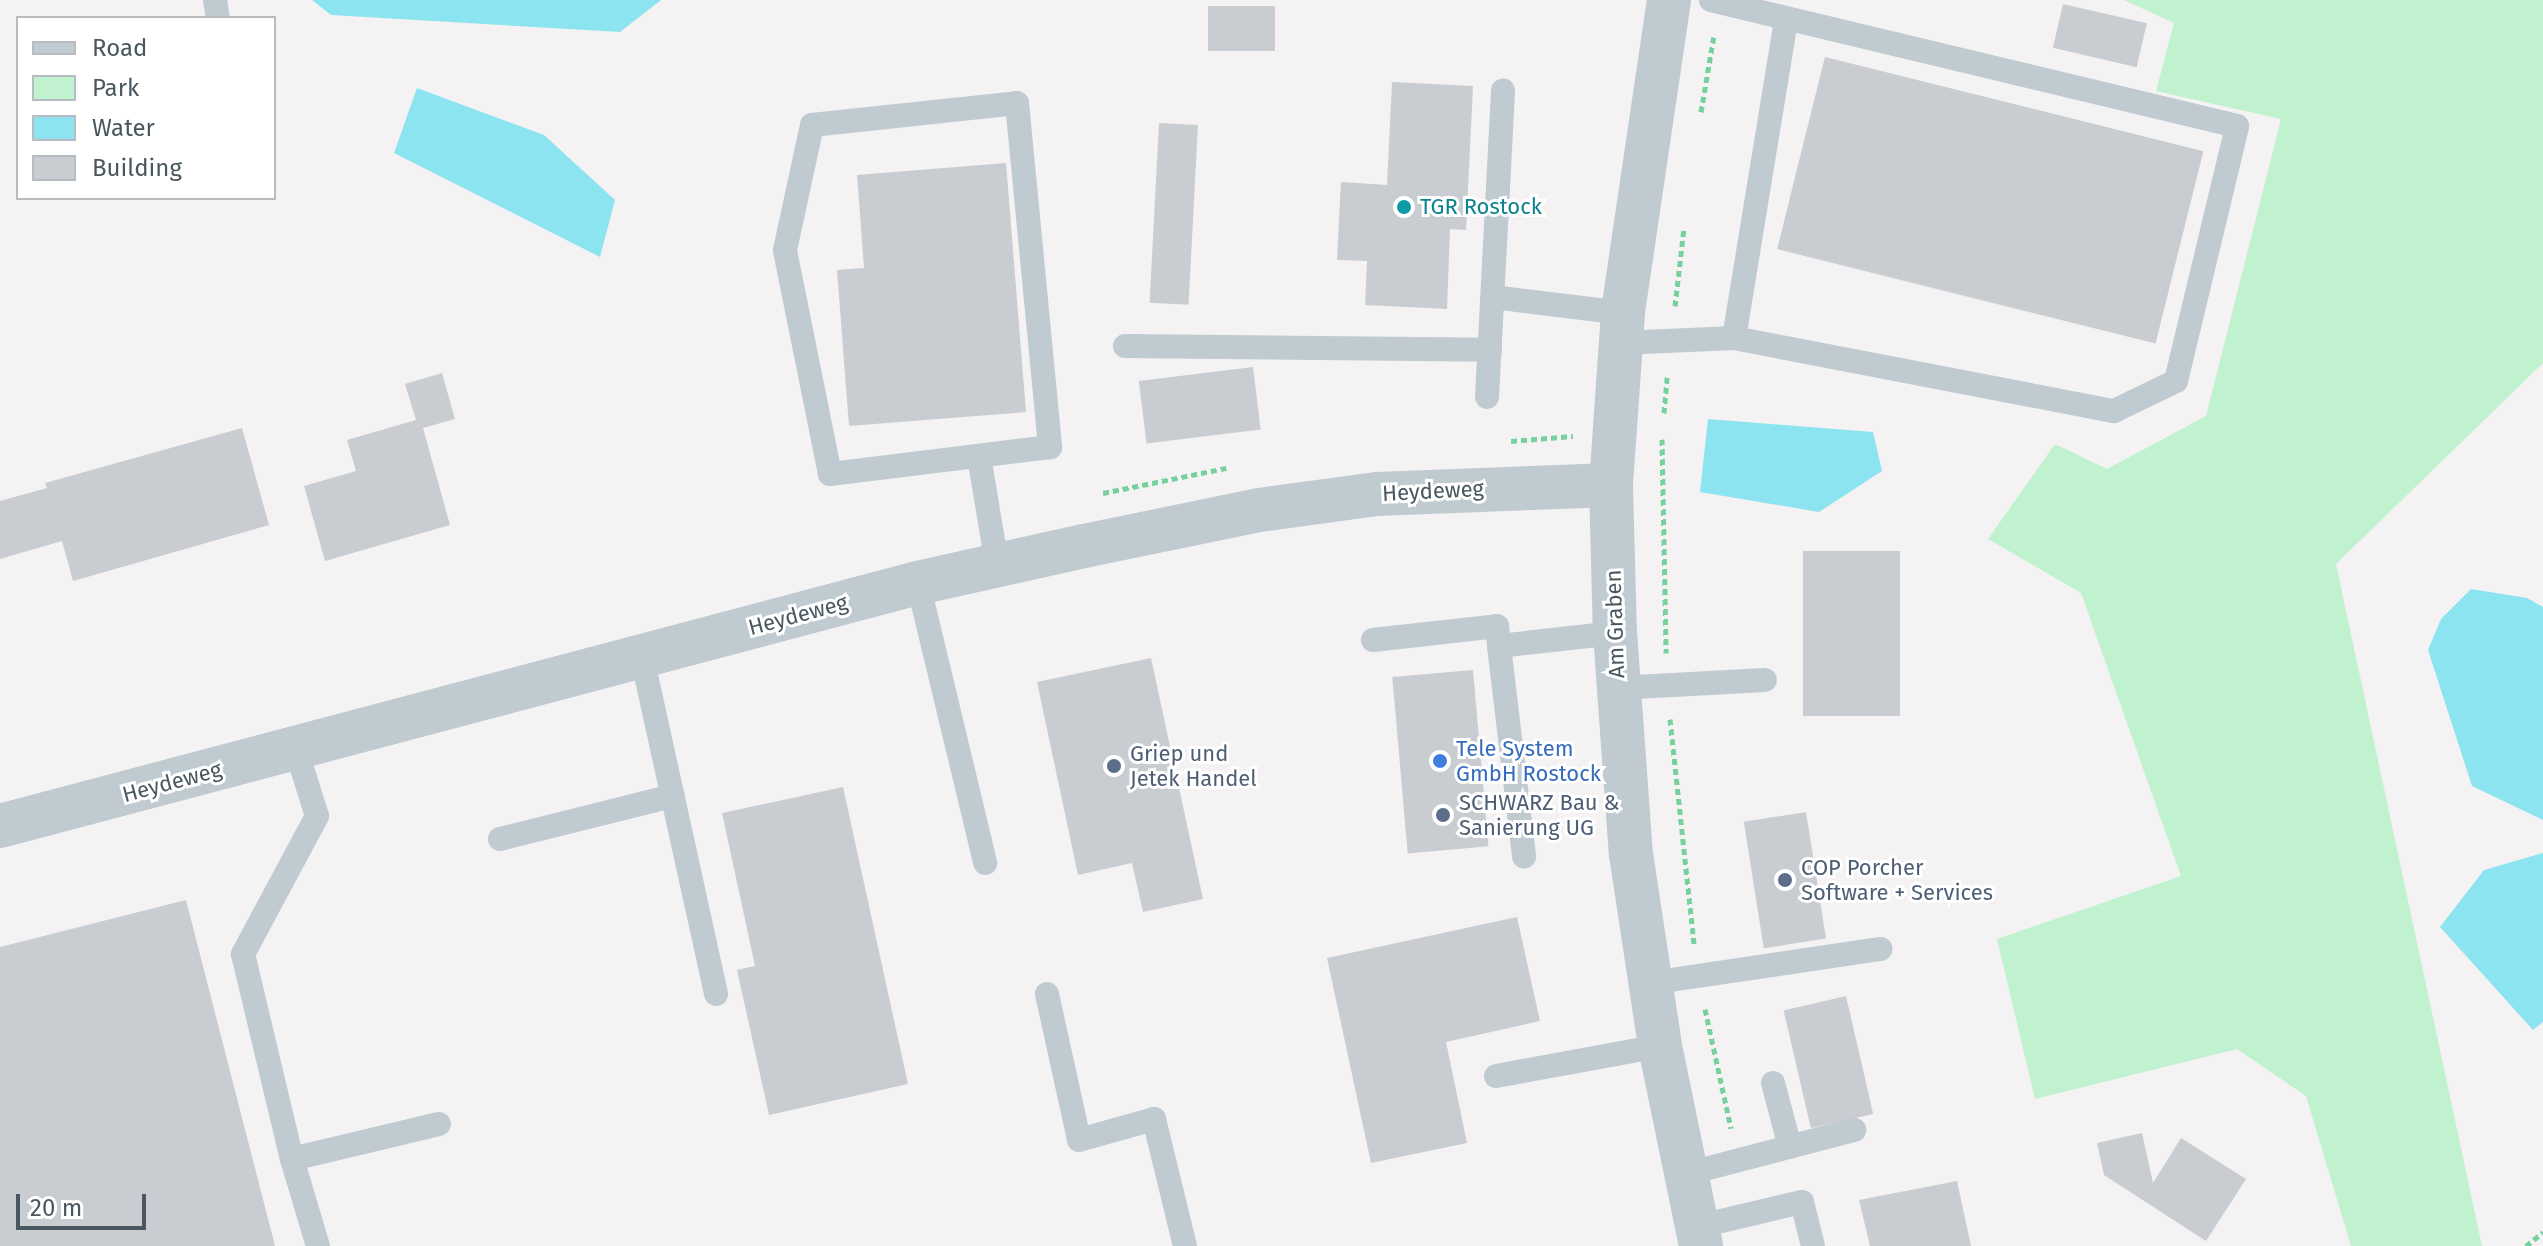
<!DOCTYPE html>
<html>
<head>
<meta charset="utf-8">
<style>
	body { margin:0 }
	#map { position:relative; width:2543px; height:1246px; overflow:hidden; background:#f4f2f2; font-family:"Fira Sans",sans-serif }
	div>[style] { position:absolute }
	.green>* { inset:0; background:#c0f2cf }
	.water>* { inset:0; background:#8ce4f0 }
	.building>* { inset:0; background:#c9cdd1; transform-origin:0 0 }
	.path>* { height:5px; margin-top:-2.5px; transform-origin:0; background:repeating-linear-gradient(90deg,#76d29c 0 6px,transparent 0 10px) }
	.lane>* { height:24px; margin:-12px; padding:0 12px; transform-origin:12px; border-radius:12px; background:#bfcad1 }
	.street>* { height:44px; margin:-22px; padding:0 22px; transform-origin:22px; border-radius:22px; background:#bfcad1 }
	.dots>* { width:22px; height:22px; translate:-50% -50%; box-sizing:border-box; border:4px solid #fff; border-radius:50% }
	span { translate:-50% -50%; white-space:nowrap; text-align:center; line-height:1.15; -webkit-text-stroke:6px #fff; paint-order:stroke }
	.culture-label { font-size:22px; color:#0d838f }
	.left { translate:0 -50%; text-align:left }
	.street-label { font-size:22px; color:#485760 }
	.shop-label { font-size:22px; color:#366cbe }
	.service-label { font-size:22px; color:#4e5e75 }
	.legend { position:absolute; left:16px; top:16px; width:260px; height:184px; box-sizing:border-box; background:#fff; border:2px solid #b6bcbf; margin:0; padding:10px 14px; list-style:none; font-size:24px; color:#485760 }
	.legend li { display:flex; align-items:center; gap:16px; height:40px }
	.legend b { width:40px; border:2px solid #b6bcbf }
	.scale { position:absolute; left:16px; top:1194px; width:130px; height:36px; box-sizing:border-box; border:4px solid #485760; border-top:0; padding-left:10px; font-size:24px; line-height:28px; white-space:nowrap; color:#485760; -webkit-text-stroke:6px #fff; paint-order:stroke }
</style>
</head>
<body>
<div id="map">
	<div class="green">
		<div style="clip-path:polygon(2124px 0,2543px 0,2543px 363px,2336px 564px,2482px 1246px,2351px 1246px,2306px 1096px,2237px 1049px,2035px 1099px,1997px 939px,2181px 876px,2081px 593px,1988px 539px,2055px 444px,2107px 469px,2206px 416px,2281px 119px,2156px 91px,2174px 23px)"></div>
	</div>
	<div class="water">
		<div style="clip-path:polygon(312px 0,661px 0,620px 32px,331px 15px)"></div>
		<div style="clip-path:polygon(417px 88px,544px 135px,615px 200px,600px 257px,394px 153px)"></div>
		<div style="clip-path:polygon(1708px 419px,1873px 432px,1882px 471px,1819px 512px,1700px 492px)"></div>
		<div style="clip-path:polygon(2471px 589px,2527px 598px,2543px 607px,2543px 820px,2472px 786px,2428px 650px,2441px 619px)"></div>
		<div style="clip-path:polygon(2543px 853px,2543px 1022px,2533px 1030px,2440px 927px,2484px 870px)"></div>
	</div>
	<div class="building">
		<div style="left:2063px;top:4px;width:86px;height:45px;rotate:13deg"></div>
		<div style="left:1208px;top:6px;width:67px;height:45px"></div>
		<div style="left:1825px;top:57px;width:390px;height:198px;rotate:14deg"></div>
		<div style="clip-path:polygon(1392px 82px,1473px 86px,1466px 230px,1450px 229px,1447px 309px,1365px 305px,1367px 261px,1337px 260px,1341px 182px,1387px 185px)"></div>
		<div style="left:1159px;top:123px;width:39px;height:180px;rotate:3deg"></div>
		<div style="clip-path:polygon(1006px 163px,1026px 412px,849px 426px,837px 270px,864px 268px,857px 175px)"></div>
		<div style="left:1253px;top:367px;width:63px;height:115px;rotate:83deg"></div>
		<div style="clip-path:polygon(442px 373px,455px 419px,423px 428px,450px 525px,325px 561px,304px 486px,356px 471px,347px 440px,416px 420px,405px 384px)"></div>
		<div style="clip-path:polygon(242px 428px,269px 525px,73px 581px,62px 541px,0 559px,0 501px,47px 488px,45px 483px)"></div>
		<div style="left:1900px;top:551px;width:165px;height:97px;rotate:90deg"></div>
		<div style="clip-path:polygon(1151px 658px,1203px 899px,1143px 912px,1132px 863px,1078px 875px,1037px 682px)"></div>
		<div style="left:1473px;top:670px;width:177px;height:81px;rotate:85deg"></div>
		<div style="clip-path:polygon(843px 787px,908px 1084px,769px 1115px,737px 970px,755px 966px,722px 813px)"></div>
		<div style="left:1806px;top:812px;width:128px;height:63px;rotate:81deg"></div>
		<div style="clip-path:polygon(186px 900px,275px 1246px,0 1246px,0 947px)"></div>
		<div style="clip-path:polygon(1517px 917px,1540px 1021px,1446px 1042px,1467px 1143px,1371px 1163px,1327px 958px)"></div>
		<div style="left:1846px;top:996px;width:121px;height:64px;rotate:77deg"></div>
		<div style="clip-path:polygon(2142px 1133px,2153px 1183px,2181px 1138px,2246px 1179px,2206px 1241px,2104px 1175px,2097px 1143px)"></div>
		<div style="clip-path:polygon(1957px 1181px,1971px 1246px,1870px 1246px,1859px 1200px)"></div>
	</div>
	<div class="path">
		<div style="left:1701px;top:112px;width:78px;rotate:-80.4deg"></div>
		<div style="left:1675px;top:306px;width:79px;rotate:-83.4deg"></div>
		<div style="left:1664px;top:413px;width:38px;rotate:-85deg"></div>
		<div style="left:1662px;top:439px;width:214px;rotate:88.9deg"></div>
		<div style="left:1511px;top:441px;width:62px;rotate:-4.6deg"></div>
		<div style="left:1103px;top:493px;width:126px;rotate:-11.5deg"></div>
		<div style="left:1670px;top:719px;width:226px;rotate:83.9deg"></div>
		<div style="left:1705px;top:1009px;width:122px;rotate:77.7deg"></div>
		<div style="left:2526px;top:1246px;width:22px;rotate:-39deg"></div>
	</div>
	<div class="lane">
		<div style="left:215px;top:0;width:18px;rotate:81deg"></div>
		<div style="left:1017px;top:103px;width:346px;rotate:84.5deg"></div>
		<div style="left:1050px;top:447px;width:222px;rotate:173deg"></div>
		<div style="left:830px;top:474px;width:228px;rotate:-101.4deg"></div>
		<div style="left:785px;top:250px;width:128px;rotate:-77.8deg"></div>
		<div style="left:812px;top:125px;width:206px;rotate:-6.1deg"></div>
		<div style="left:1493px;top:297px;width:131px;rotate:7deg"></div>
		<div style="left:1734px;top:338px;width:323px;rotate:-80.7deg"></div>
		<div style="left:1621px;top:343px;width:113px;rotate:-2.5deg"></div>
		<div style="left:1734px;top:338px;width:387px;rotate:10.9deg"></div>
		<div style="left:2114px;top:411px;width:69px;rotate:-25.8deg"></div>
		<div style="left:2176px;top:381px;width:262px;rotate:-76.5deg"></div>
		<div style="left:2237px;top:126px;width:541px;rotate:-166.53deg"></div>
		<div style="left:1125px;top:346px;width:365px;rotate:0.6deg"></div>
		<div style="left:1487px;top:397px;width:307px;rotate:-87deg"></div>
		<div style="left:979px;top:456px;width:110px;rotate:80.6deg"></div>
		<div style="left:918px;top:583px;width:288px;rotate:76.5deg"></div>
		<div style="left:1373px;top:640px;width:125px;rotate:-6.4deg"></div>
		<div style="left:1497px;top:626px;width:20px;rotate:84deg"></div>
		<div style="left:1499px;top:646px;width:117px;rotate:-6.4deg"></div>
		<div style="left:1499px;top:646px;width:212px;rotate:83.2deg"></div>
		<div style="left:642px;top:657px;width:345px;rotate:77.6deg"></div>
		<div style="left:1618px;top:688px;width:147px;rotate:-3.1deg"></div>
		<div style="left:296px;top:749px;width:70px;rotate:72.6deg"></div>
		<div style="left:317px;top:816px;width:157px;rotate:118.2deg"></div>
		<div style="left:243px;top:954px;width:211px;rotate:76.6deg"></div>
		<div style="left:292px;top:1159px;width:151px;rotate:-13.4deg"></div>
		<div style="left:500px;top:839px;width:178px;rotate:-14deg"></div>
		<div style="left:1650px;top:983px;width:233px;rotate:-8.4deg"></div>
		<div style="left:1047px;top:994px;width:149px;rotate:77.6deg"></div>
		<div style="left:1079px;top:1140px;width:78px;rotate:-15.6deg"></div>
		<div style="left:1154px;top:1119px;width:131px;rotate:76.3deg"></div>
		<div style="left:1496px;top:1076px;width:167px;rotate:-10.4deg"></div>
		<div style="left:1773px;top:1083px;width:66px;rotate:75.1deg"></div>
		<div style="left:292px;top:1159px;width:91px;rotate:73.4deg"></div>
		<div style="left:1686px;top:1174px;width:174px;rotate:-14.7deg"></div>
		<div style="left:1696px;top:1227px;width:109px;rotate:-13.3deg"></div>
		<div style="left:1802px;top:1202px;width:45px;rotate:76deg"></div>
	</div>
	<div class="street">
		<div style="left:1669px;top:0;width:316px;rotate:98.4deg"></div>
		<div style="left:1623px;top:313px;width:172px;rotate:94deg"></div>
		<div style="left:1611px;top:485px;width:148px;rotate:88.5deg"></div>
		<div style="left:1615px;top:633px;width:222px;rotate:85.9deg"></div>
		<div style="left:1631px;top:854px;width:194px;rotate:81.4deg"></div>
		<div style="left:1660px;top:1046px;width:204px;rotate:78.4deg"></div>
		<div style="left:0;top:826px;width:950px;rotate:-14.83deg"></div>
		<div style="left:918px;top:583px;width:170px;rotate:-12.6deg"></div>
		<div style="left:1084px;top:546px;width:179px;rotate:-11.6deg"></div>
		<div style="left:1259px;top:510px;width:119px;rotate:-7.7deg"></div>
		<div style="left:1377px;top:494px;width:234px;rotate:-2.2deg"></div>
	</div>
	<div class="dots">
		<div style="left:1404px;top:207px;background:#0f9aa8"></div>
		<div style="left:1440px;top:761px;background:#3f7fe0"></div>
		<div style="left:1114px;top:766px;background:#5c6f8a"></div>
		<div style="left:1443px;top:815px;background:#5c6f8a"></div>
		<div style="left:1785px;top:880px;background:#5c6f8a"></div>
	</div>
	<div class="culture-label">
		<span class="left" style="left:1420px;top:207px">TGR Rostock</span>
	</div>
	<div class="street-label">
		<span style="left:1433px;top:491px;rotate:-3deg">Heydeweg</span>
		<span style="left:798px;top:615px;rotate:-15deg">Heydeweg</span>
		<span style="left:1615px;top:624px;rotate:-92deg">Am Graben</span>
		<span style="left:172px;top:782px;rotate:-15deg">Heydeweg</span>
	</div>
	<div class="shop-label">
		<span class="left" style="left:1456px;top:761px">Tele System<br>GmbH Rostock</span>
	</div>
	<div class="service-label">
		<span class="left" style="left:1130px;top:766px">Griep und<br>Jetek Handel</span>
		<span class="left" style="left:1459px;top:815px">SCHWARZ Bau &amp;<br>Sanierung UG</span>
		<span class="left" style="left:1801px;top:880px">COP Porcher<br>Software + Services</span>
	</div>
	<ul class="legend">
	<li><b style="height:10px;background:#bfcad1"></b>Road</li>
	<li><b style="height:22px;background:#c0f2cf"></b>Park</li>
	<li><b style="height:22px;background:#8ce4f0"></b>Water</li>
	<li><b style="height:22px;background:#c9cdd1"></b>Building</li>
	</ul>
	<div class="scale">20 m</div>
</div>
</body>
</html>
